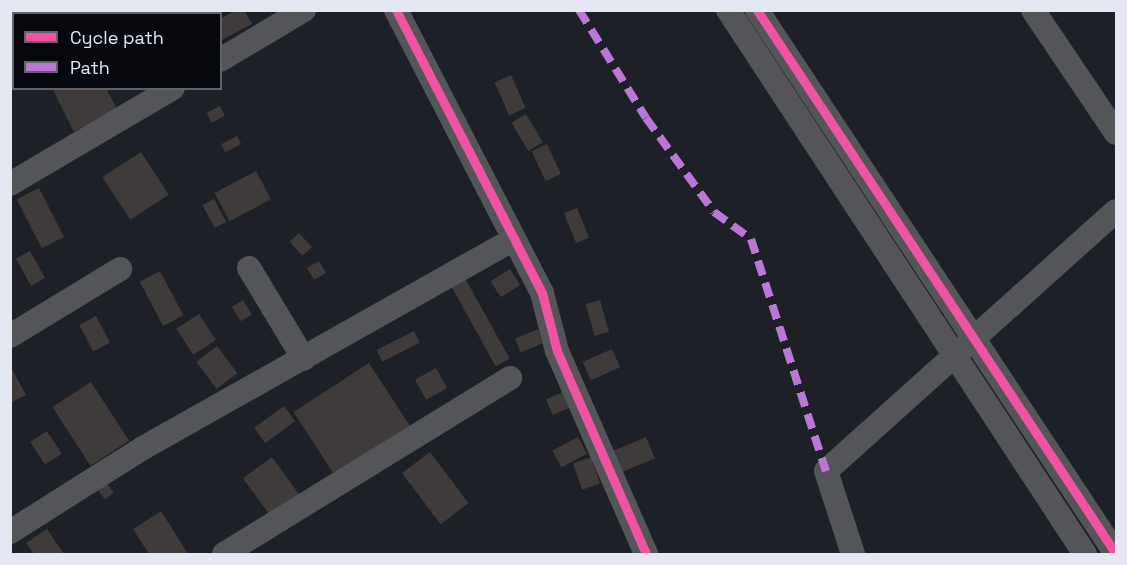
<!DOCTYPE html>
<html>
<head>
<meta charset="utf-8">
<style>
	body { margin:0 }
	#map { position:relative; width:1127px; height:565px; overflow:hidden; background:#1d2027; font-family:"Space Grotesk",sans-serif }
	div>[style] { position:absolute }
	.building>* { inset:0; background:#3e3b3a; transform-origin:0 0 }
	.minor>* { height:24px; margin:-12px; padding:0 12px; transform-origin:12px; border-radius:12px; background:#545559 }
	.quiet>* { height:8px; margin-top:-4px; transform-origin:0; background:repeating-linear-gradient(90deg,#ba77d6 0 15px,transparent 0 23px) }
	.cycleway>* { height:9px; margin:-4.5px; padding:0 4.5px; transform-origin:4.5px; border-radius:4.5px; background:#f153a3 }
	span { translate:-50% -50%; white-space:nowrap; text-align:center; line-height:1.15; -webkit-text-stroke:6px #06080e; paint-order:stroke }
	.frame { position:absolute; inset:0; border:12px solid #e4e8f2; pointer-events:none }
	.legend { position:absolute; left:12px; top:12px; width:210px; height:78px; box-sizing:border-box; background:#06080e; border:2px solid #5f6269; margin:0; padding:8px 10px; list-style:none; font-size:18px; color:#e4e8f2 }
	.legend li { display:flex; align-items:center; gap:12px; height:30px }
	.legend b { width:30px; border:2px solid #5f6269 }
</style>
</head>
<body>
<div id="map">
	<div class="building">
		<div style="clip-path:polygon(236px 10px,244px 10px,252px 24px,220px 41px,220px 19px)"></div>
		<div style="left:511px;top:75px;width:36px;height:18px;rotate:66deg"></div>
		<div style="clip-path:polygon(52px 88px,106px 88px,117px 109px,74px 132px)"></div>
		<div style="left:220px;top:106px;width:11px;height:15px;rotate:63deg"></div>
		<div style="left:526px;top:114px;width:33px;height:17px;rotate:59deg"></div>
		<div style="left:237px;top:136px;width:9px;height:18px;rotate:63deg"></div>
		<div style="left:547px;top:144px;width:33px;height:17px;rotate:65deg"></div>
		<div style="left:141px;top:152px;width:51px;height:46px;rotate:57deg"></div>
		<div style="left:256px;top:171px;width:32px;height:47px;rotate:62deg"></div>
		<div style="left:39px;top:188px;width:55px;height:25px;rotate:63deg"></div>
		<div style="left:214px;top:199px;width:26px;height:13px;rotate:62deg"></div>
		<div style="left:577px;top:208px;width:32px;height:14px;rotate:68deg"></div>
		<div style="left:299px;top:233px;width:19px;height:13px;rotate:47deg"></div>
		<div style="left:30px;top:251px;width:31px;height:16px;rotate:61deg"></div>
		<div style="left:319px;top:261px;width:14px;height:14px;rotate:60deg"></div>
		<div style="left:510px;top:269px;width:19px;height:23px;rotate:58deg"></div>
		<div style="left:160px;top:271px;width:50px;height:23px;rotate:62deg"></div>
		<div style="left:465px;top:278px;width:92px;height:16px;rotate:61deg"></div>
		<div style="left:243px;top:300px;width:17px;height:13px;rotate:59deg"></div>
		<div style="left:600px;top:300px;width:33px;height:15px;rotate:74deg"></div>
		<div style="left:199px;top:314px;width:31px;height:27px;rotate:57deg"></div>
		<div style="left:96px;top:316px;width:30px;height:19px;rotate:62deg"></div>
		<div style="left:538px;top:329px;width:15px;height:25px;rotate:67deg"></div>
		<div style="left:414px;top:331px;width:13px;height:42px;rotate:63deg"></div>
		<div style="left:217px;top:346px;width:34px;height:26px;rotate:53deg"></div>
		<div style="left:612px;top:349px;width:20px;height:32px;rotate:66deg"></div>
		<div style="left:369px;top:363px;width:77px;height:90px;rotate:57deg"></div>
		<div style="left:436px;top:368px;width:23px;height:24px;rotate:61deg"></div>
		<div style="clip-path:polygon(12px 369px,26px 395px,10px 403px,10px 370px)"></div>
		<div style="left:91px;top:382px;width:70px;height:46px;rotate:57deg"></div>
		<div style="left:565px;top:391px;width:17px;height:21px;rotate:66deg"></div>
		<div style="left:284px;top:406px;width:19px;height:37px;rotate:54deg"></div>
		<div style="left:47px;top:431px;width:27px;height:20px;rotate:57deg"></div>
		<div style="left:578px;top:437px;width:19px;height:29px;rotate:62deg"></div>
		<div style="left:646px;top:437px;width:23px;height:36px;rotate:67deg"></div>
		<div style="left:430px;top:452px;width:64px;height:35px;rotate:53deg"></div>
		<div style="left:272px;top:457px;width:53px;height:36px;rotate:54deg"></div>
		<div style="left:591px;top:457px;width:28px;height:19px;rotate:71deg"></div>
		<div style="left:104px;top:480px;width:16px;height:11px;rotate:52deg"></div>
		<div style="clip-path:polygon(161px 511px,188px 554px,149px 554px,133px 529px)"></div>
		<div style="clip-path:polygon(47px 529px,64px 554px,34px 554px,26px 543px)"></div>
	</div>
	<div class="minor">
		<div style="left:396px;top:10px;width:318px;rotate:62.7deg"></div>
		<div style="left:542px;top:293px;width:60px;rotate:75.5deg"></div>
		<div style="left:557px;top:351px;width:222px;rotate:66.3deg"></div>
		<div style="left:728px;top:10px;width:651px;rotate:56.73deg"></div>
		<div style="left:757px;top:10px;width:652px;rotate:56.58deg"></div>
		<div style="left:1033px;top:10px;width:148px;rotate:56deg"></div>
		<div style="left:48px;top:14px;width:7px;rotate:-34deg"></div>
		<div style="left:10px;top:35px;width:4px;rotate:-27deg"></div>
		<div style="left:220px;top:60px;width:98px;rotate:-30.8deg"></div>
		<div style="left:10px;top:184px;width:189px;rotate:-30.5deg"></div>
		<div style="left:249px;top:268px;width:106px;rotate:58.9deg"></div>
		<div style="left:10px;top:336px;width:129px;rotate:-31.3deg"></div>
		<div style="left:10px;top:532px;width:157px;rotate:-32.3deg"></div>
		<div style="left:143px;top:448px;width:426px;rotate:-29.4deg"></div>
		<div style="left:224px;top:554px;width:336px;rotate:-31.6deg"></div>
		<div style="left:853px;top:554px;width:87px;rotate:-108deg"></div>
		<div style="left:826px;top:471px;width:389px;rotate:-41.9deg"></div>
	</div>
	<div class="quiet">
		<div style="left:579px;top:10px;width:127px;rotate:58.2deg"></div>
		<div style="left:646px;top:118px;width:116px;rotate:54.1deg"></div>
		<div style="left:714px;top:212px;width:46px;rotate:36.1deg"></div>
		<div style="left:751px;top:239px;width:244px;rotate:72.1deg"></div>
	</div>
	<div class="cycleway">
		<div style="left:396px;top:10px;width:318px;rotate:62.7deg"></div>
		<div style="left:542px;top:293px;width:60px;rotate:75.5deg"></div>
		<div style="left:557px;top:351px;width:222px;rotate:66.3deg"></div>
		<div style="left:757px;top:10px;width:652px;rotate:56.58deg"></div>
	</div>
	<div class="frame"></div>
	<ul class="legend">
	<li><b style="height:8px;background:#f153a3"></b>Cycle path</li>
	<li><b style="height:8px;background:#ba77d6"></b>Path</li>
	</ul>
</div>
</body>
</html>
